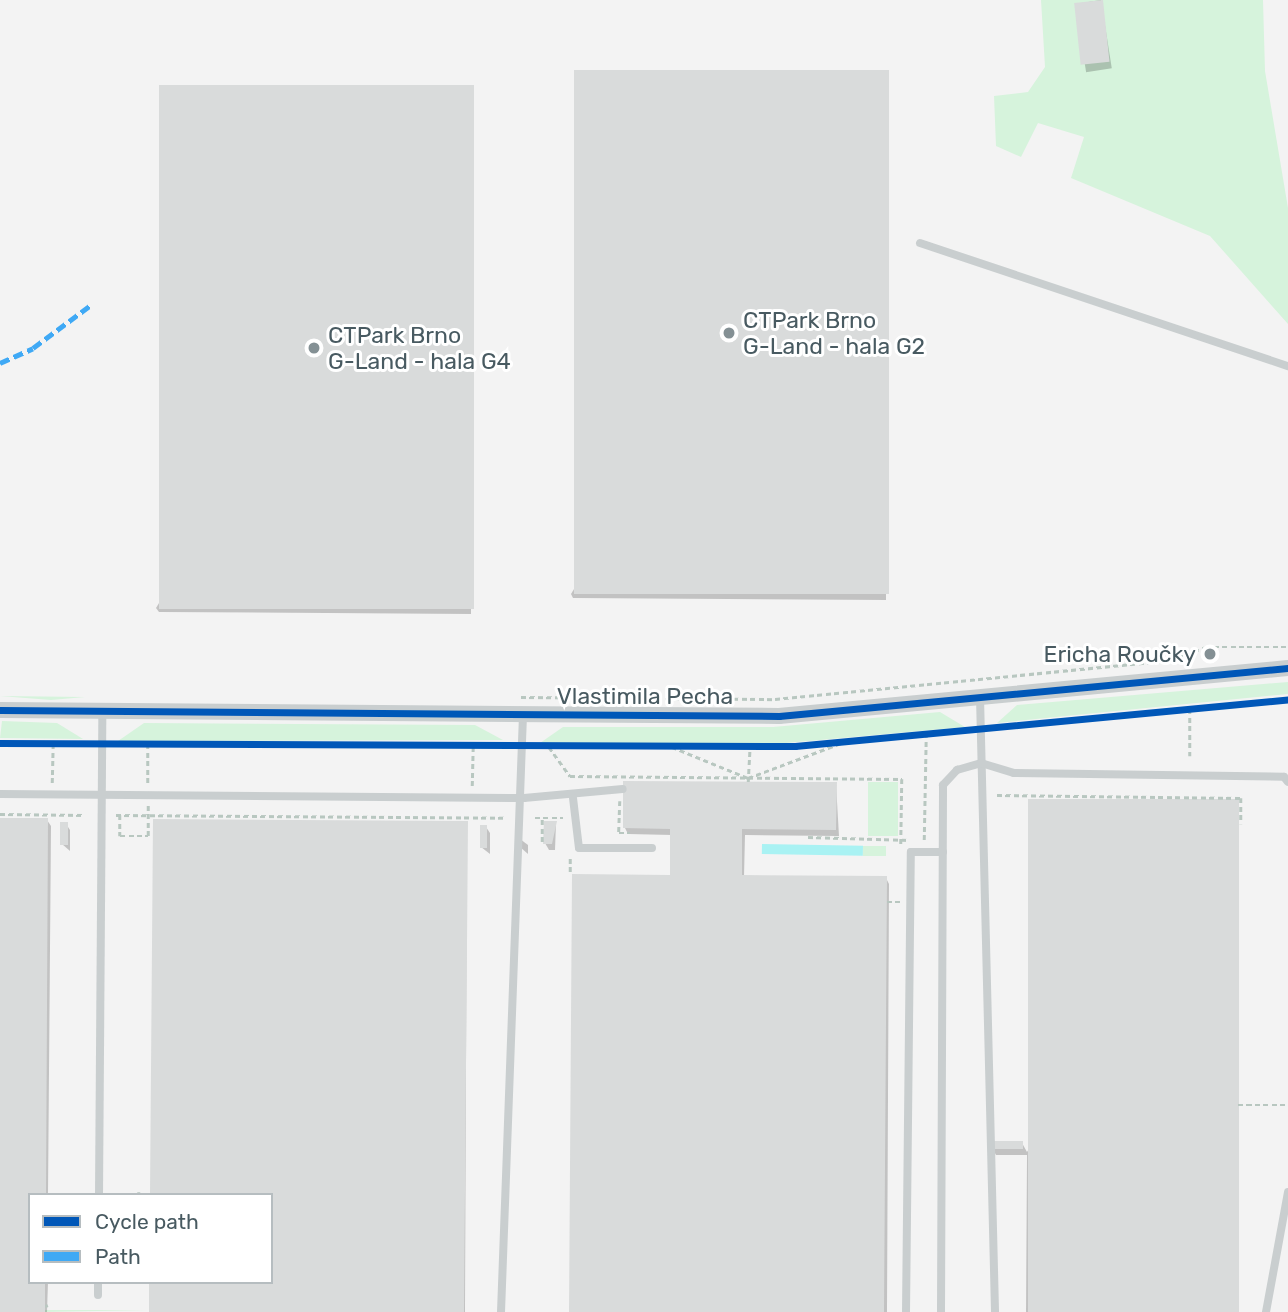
<!DOCTYPE html>
<html>
<head>
<meta charset="utf-8">
<style>
	body { margin:0 }
	#map { position:relative; width:1288px; height:1312px; overflow:hidden; background:#f3f3f3; font-family:Rubik,sans-serif }
	div>[style] { position:absolute }
	.green>* { inset:0; background:#d6f3dc; transform-origin:0 0 }
	.water>* { inset:0; background:#a9f2f3; transform-origin:0 0 }
	.shadow>* { inset:0; background:#0003; transform-origin:0 0 }
	.building>* { inset:0; background:#d9dbdb; transform-origin:0 0 }
	.path>* { height:2.5px; margin-top:-1.25px; transform-origin:0; background:repeating-linear-gradient(90deg,#b8c7c0 0 5px,transparent 0 8.5px) }
	.lane>* { height:8px; margin:-4px; padding:0 4px; transform-origin:4px; border-radius:4px; background:#c9cecf }
	.street>* { height:16px; margin:-8px; padding:0 8px; transform-origin:8px; border-radius:8px; background:#c9cecf }
	.quiet>* { height:5px; margin-top:-2.5px; transform-origin:0; background:repeating-linear-gradient(90deg,#3fa9f5 0 10px,transparent 0 15px) }
	.cycleway>* { height:7px; margin:-3.5px; padding:0 3.5px; transform-origin:3.5px; border-radius:3.5px; background:#0057b8 }
	.dots>* { width:19px; height:19px; translate:-50% -50%; box-sizing:border-box; border:4px solid #fff; border-radius:50% }
	span { translate:-50% -50%; white-space:nowrap; text-align:center; line-height:1.15; -webkit-text-stroke:6px #fff; paint-order:stroke }
	.poi-label { font-size:23px; color:#485a61 }
	.left { translate:0 -50%; text-align:left }
	.right { translate:-100% -50%; text-align:right }
	.street-label { font-size:23px; color:#485a61 }
	.legend { position:absolute; left:28px; top:1193px; width:245px; height:91px; box-sizing:border-box; background:#fff; border:2px solid #b6bdc0; margin:0; padding:9px 12px; list-style:none; font-size:21px; color:#485a61 }
	.legend li { display:flex; align-items:center; gap:14px; height:35px }
	.legend b { width:35px; border:2px solid #b6bdc0 }
</style>
</head>
<body>
<div id="map">
	<div class="green">
		<div style="clip-path:polygon(1041px 0,1263px 0,1265px 71px,1288px 208px,1288px 324px,1210px 236px,1071px 178px,1084px 137px,1038px 123px,1021px 157px,996px 146px,994px 96px,1028px 92px,1045px 67px)"></div>
		<div style="clip-path:polygon(1288px 682px,1288px 694px,997px 723px,1017px 705px)"></div>
		<div style="clip-path:polygon(0 696px,85px 697px,51px 700px)"></div>
		<div style="clip-path:polygon(940px 712px,965px 727px,775px 744px,540px 743px,563px 727px,773px 727px)"></div>
		<div style="clip-path:polygon(2px 721px,57px 723px,83px 739px,0 738px)"></div>
		<div style="clip-path:polygon(144px 723px,475px 725px,503px 740px,118px 741px)"></div>
		<div style="left:868px;top:782px;width:30px;height:54px"></div>
		<div style="left:863px;top:846px;width:23px;height:10px"></div>
		<div style="clip-path:polygon(45px 1310px,149px 1310px,45px 1312px)"></div>
	</div>
	<div class="water">
		<div style="left:762px;top:844px;width:101px;height:10px;rotate:1deg"></div>
	</div>
	<div class="shadow">
		<div style="left:1101px;top:0;width:69px;height:26px;rotate:81deg"></div>
		<div style="clip-path:polygon(888px 74px,886px 600px,573px 598px,571px 594px)"></div>
		<div style="clip-path:polygon(473px 89px,471px 614px,159px 612px,156px 608px)"></div>
		<div style="clip-path:polygon(836px 784px,839px 836px,745px 835px,744px 877px,886px 878px,889px 884px,887px 1312px,570px 1312px,672px 877px,672px 835px,628px 834px,625px 828px)"></div>
		<div style="clip-path:polygon(1238px 802px,1238px 1312px,1026px 1312px,1027px 1155px,996px 1155px,992px 1148px,1022px 1143px,1027px 1152px)"></div>
		<div style="clip-path:polygon(0 819px,47px 820px,51px 826px,48px 1195px,30px 1195px,30px 1282px,48px 1282px,47px 1312px,0 1312px)"></div>
		<div style="clip-path:polygon(467px 823px,465px 1312px,151px 1312px,271px 1282px)"></div>
		<div style="clip-path:polygon(556px 823px,555px 850px,549px 850px,545px 843px)"></div>
		<div style="clip-path:polygon(66px 824px,70px 830px,70px 851px,62px 844px)"></div>
		<div style="clip-path:polygon(486px 827px,490px 833px,490px 854px,481px 847px)"></div>
		<div style="clip-path:polygon(520px 839px,528px 845px,528px 854px,520px 847px)"></div>
	</div>
	<div class="building">
		<div style="left:1103px;top:0;width:62px;height:29px;rotate:84deg"></div>
		<div style="left:574px;top:70px;width:315px;height:524px"></div>
		<div style="left:159px;top:85px;width:315px;height:524px"></div>
		<div style="clip-path:polygon(623px 781px,837px 782px,836px 830px,742px 829px,742px 875px,887px 876px,884px 1312px,569px 1312px,572px 874px,670px 875px,670px 829px,623px 828px)"></div>
		<div style="left:1028px;top:799px;width:211px;height:513px"></div>
		<div style="clip-path:polygon(0 818px,48px 818px,46px 1195px,30px 1195px,30px 1282px,45px 1282px,45px 1312px,0 1312px)"></div>
		<div style="clip-path:polygon(153px 819px,468px 821px,464px 1312px,149px 1312px,149px 1282px,271px 1282px,271px 1195px,150px 1195px)"></div>
		<div style="clip-path:polygon(544px 821px,557px 821px,552px 844px,543px 844px)"></div>
		<div style="left:60px;top:822px;width:8px;height:23px"></div>
		<div style="left:480px;top:825px;width:7px;height:23px"></div>
		<div style="left:990px;top:1141px;width:33px;height:8px"></div>
	</div>
	<div class="path">
		<div style="left:521px;top:697px;width:254px;rotate:0.5deg"></div>
		<div style="left:775px;top:699px;width:397px;rotate:-5.6deg"></div>
		<div style="left:1170px;top:660px;width:37px;rotate:-20deg"></div>
		<div style="left:1205px;top:647px;width:83px"></div>
		<div style="left:1190px;top:709px;width:47px;rotate:90deg"></div>
		<div style="left:148px;top:744px;width:42px;rotate:90deg"></div>
		<div style="left:549px;top:747px;width:36px;rotate:54deg"></div>
		<div style="left:570px;top:776px;width:332px;rotate:0.5deg"></div>
		<div style="left:902px;top:779px;width:65px;rotate:90.9deg"></div>
		<div style="left:672px;top:747px;width:82px;rotate:22.2deg"></div>
		<div style="left:748px;top:778px;width:103px;rotate:-20.6deg"></div>
		<div style="left:748px;top:782px;width:35px;rotate:-87deg"></div>
		<div style="left:52px;top:783px;width:40px;rotate:-88.6deg"></div>
		<div style="left:472px;top:786px;width:40px;rotate:-88.6deg"></div>
		<div style="left:997px;top:795px;width:244px;rotate:0.7deg"></div>
		<div style="left:1241px;top:798px;width:26px;rotate:90deg"></div>
		<div style="left:620px;top:801px;width:32px;rotate:92deg"></div>
		<div style="left:619px;top:833px;width:11px"></div>
		<div style="left:0;top:814px;width:85px;rotate:0.7deg"></div>
		<div style="left:116px;top:815px;width:391px;rotate:0.4deg"></div>
		<div style="left:120px;top:815px;width:21px;rotate:90deg"></div>
		<div style="left:120px;top:836px;width:28px"></div>
		<div style="left:148px;top:836px;width:32px;rotate:-90deg"></div>
		<div style="left:535px;top:818px;width:28px"></div>
		<div style="left:808px;top:837px;width:102px;rotate:1.7deg"></div>
		<div style="left:924px;top:840px;width:107px;rotate:-88.9deg"></div>
		<div style="left:542px;top:842px;width:24px;rotate:-90deg"></div>
		<div style="left:570px;top:872px;width:17px;rotate:-90deg"></div>
		<div style="left:887px;top:902px;width:13px"></div>
		<div style="left:1238px;top:1105px;width:50px"></div>
		<div style="left:139px;top:1192px;width:3px;rotate:90deg"></div>
		<div style="left:45px;top:1306px;width:3px;rotate:-18deg"></div>
	</div>
	<div class="lane">
		<div style="left:920px;top:243px;width:388px;rotate:18.5deg"></div>
		<div style="left:980px;top:697px;width:615px;rotate:88.6deg"></div>
		<div style="left:0;top:794px;width:524px;rotate:0.44deg"></div>
		<div style="left:524px;top:798px;width:99px;rotate:-5.2deg"></div>
		<div style="left:573px;top:798px;width:50px;rotate:83.2deg"></div>
		<div style="left:579px;top:848px;width:73px"></div>
		<div style="left:99px;top:1195px;width:486px;rotate:-89.6deg"></div>
		<div style="left:98px;top:1295px;width:13px;rotate:-90deg"></div>
		<div style="left:501px;top:1312px;width:597px;rotate:-87.89deg"></div>
		<div style="left:906px;top:1312px;width:460px;rotate:-89.4deg"></div>
		<div style="left:911px;top:852px;width:32px"></div>
		<div style="left:941px;top:1312px;width:527px;rotate:-89.78deg"></div>
		<div style="left:943px;top:785px;width:21px;rotate:-47deg"></div>
		<div style="left:957px;top:770px;width:25px;rotate:-16deg"></div>
		<div style="left:981px;top:763px;width:34px;rotate:17deg"></div>
		<div style="left:1014px;top:773px;width:270px;rotate:0.8deg"></div>
		<div style="left:1284px;top:777px;width:6px;rotate:51deg"></div>
		<div style="left:1266px;top:1312px;width:122px;rotate:-79.6deg"></div>
	</div>
	<div class="street">
		<div style="left:0;top:710px;width:779px;rotate:0.44deg"></div>
		<div style="left:779px;top:716px;width:511px;rotate:-5.39deg"></div>
	</div>
	<div class="quiet">
		<div style="left:0;top:363px;width:36px;rotate:-24deg"></div>
		<div style="left:33px;top:348px;width:72px;rotate:-36.6deg"></div>
	</div>
	<div class="cycleway">
		<div style="left:0;top:710px;width:779px;rotate:0.44deg"></div>
		<div style="left:779px;top:716px;width:511px;rotate:-5.39deg"></div>
		<div style="left:0;top:743px;width:795px;rotate:0.22deg"></div>
		<div style="left:795px;top:746px;width:495px;rotate:-5.4deg"></div>
	</div>
	<div class="dots">
		<div style="left:729px;top:333px;background:#849094"></div>
		<div style="left:314px;top:348px;background:#849094"></div>
		<div style="left:1210px;top:654px;background:#849094"></div>
	</div>
	<div class="poi-label">
		<span class="left" style="left:743px;top:333px">CTPark Brno<br>G-Land - hala G2</span>
		<span class="left" style="left:328px;top:348px">CTPark Brno<br>G-Land - hala G4</span>
		<span class="right" style="left:1196px;top:654px">Ericha Roučky</span>
	</div>
	<div class="street-label">
		<span style="left:645px;top:696px">Vlastimila Pecha</span>
	</div>
	<ul class="legend">
	<li><b style="height:9px;background:#0057b8"></b>Cycle path</li>
	<li><b style="height:9px;background:#3fa9f5"></b>Path</li>
	</ul>
</div>
</body>
</html>
